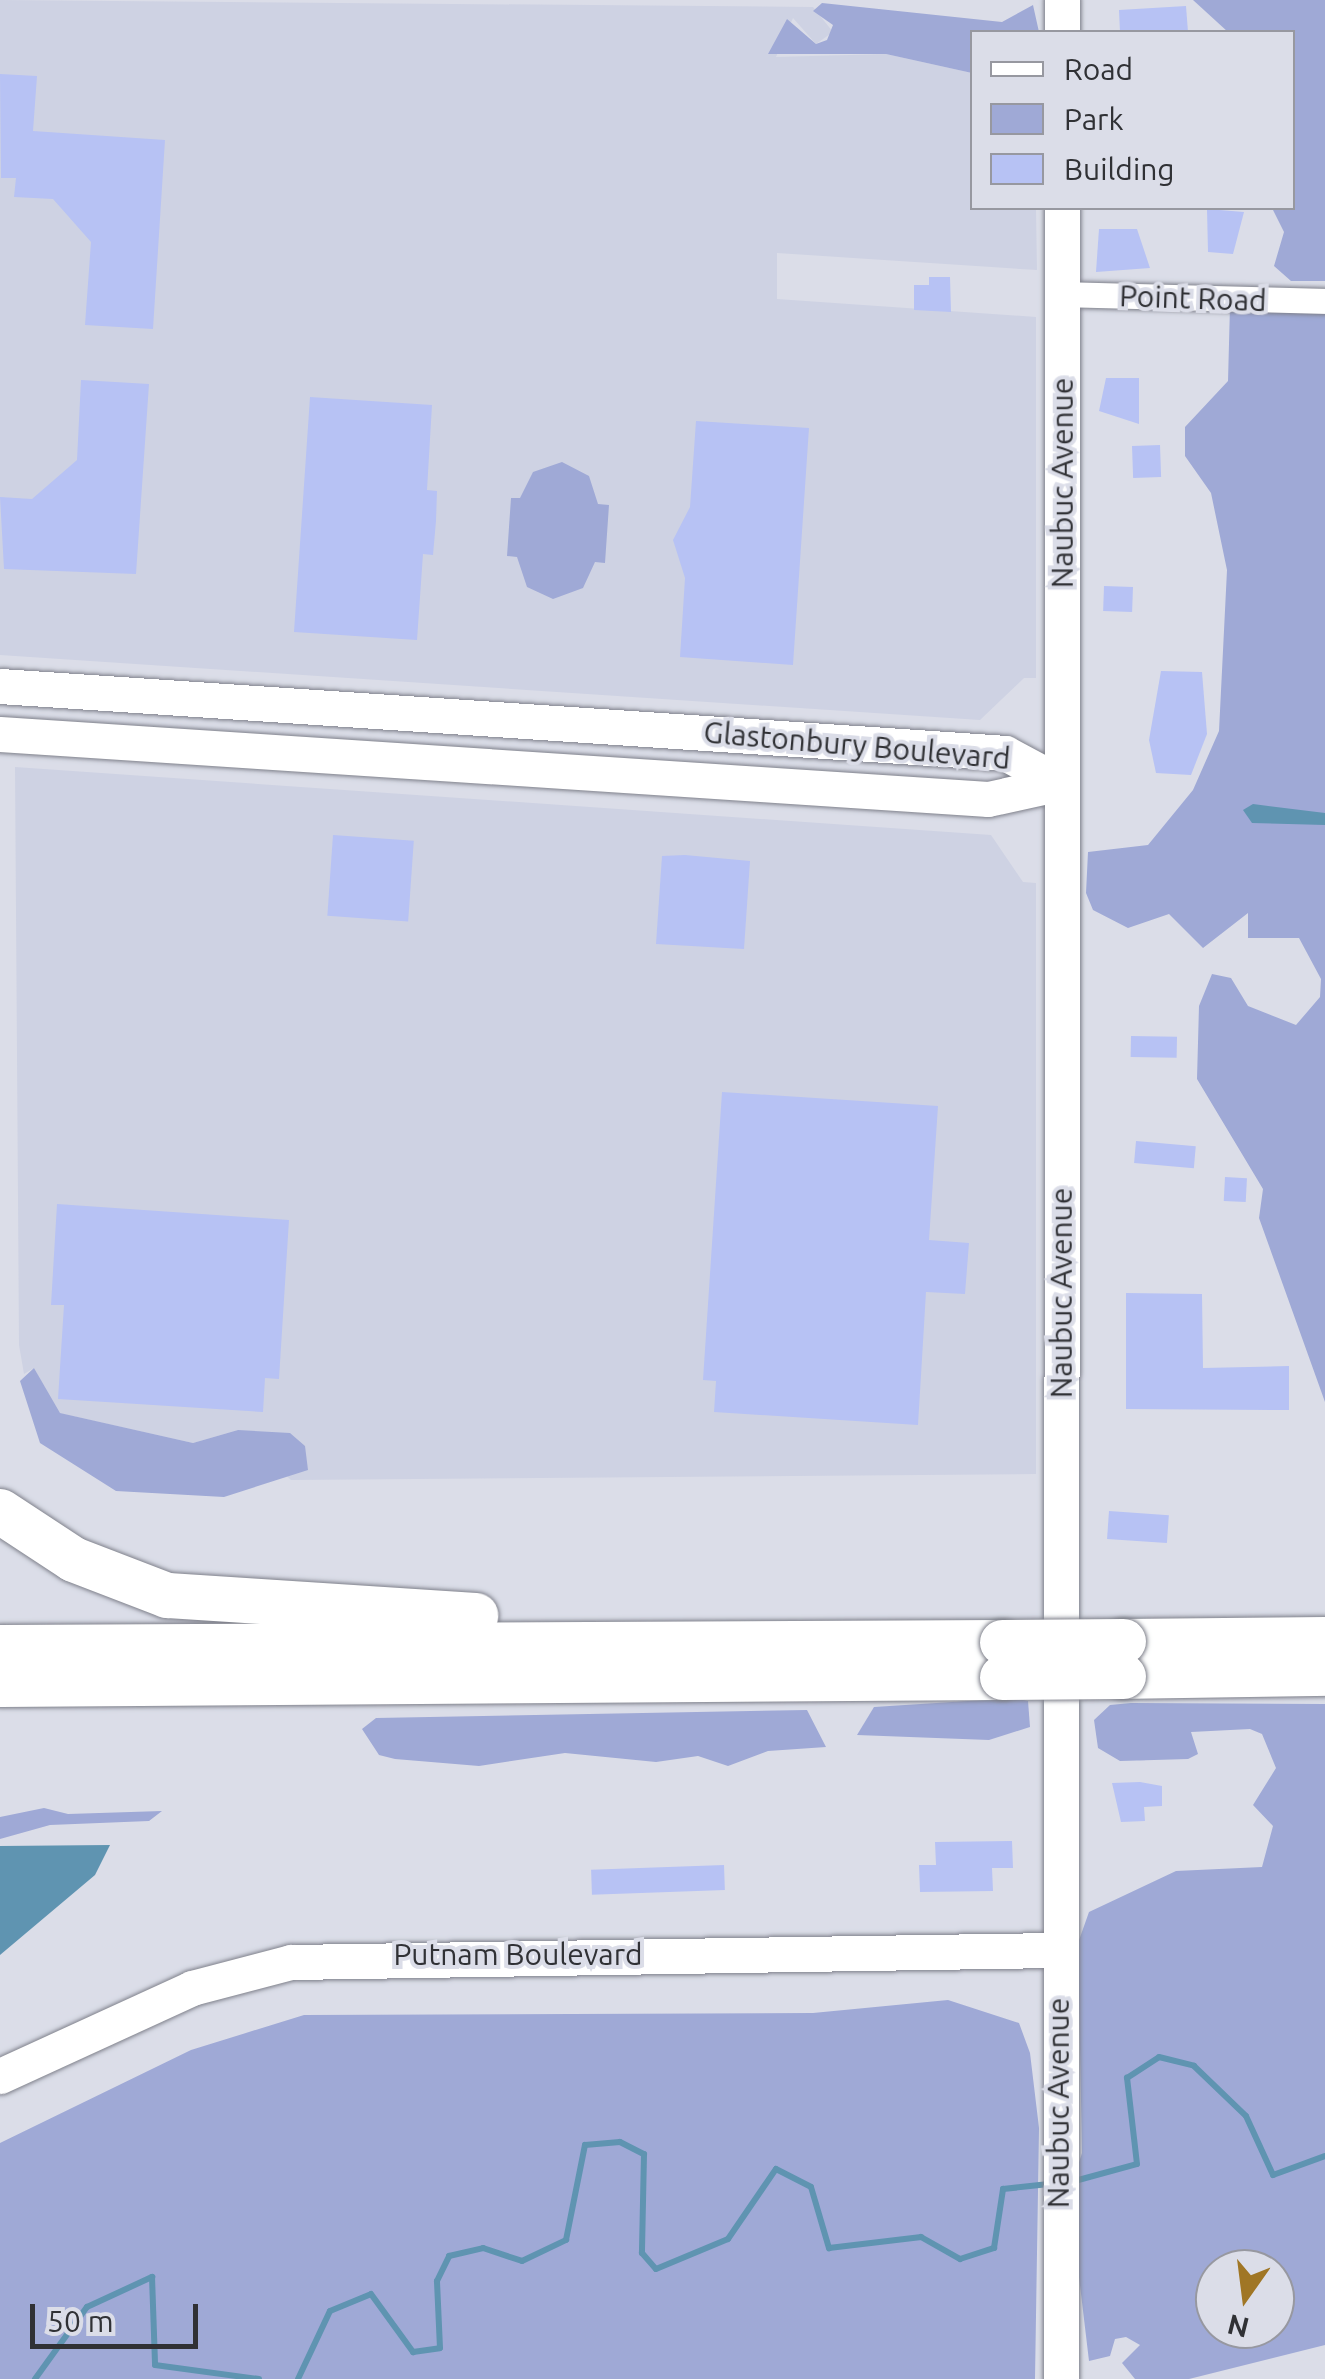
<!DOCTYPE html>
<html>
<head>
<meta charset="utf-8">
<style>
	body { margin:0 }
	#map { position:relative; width:1325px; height:2379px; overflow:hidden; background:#dbdde8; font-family:Ubuntu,sans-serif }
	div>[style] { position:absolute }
	.built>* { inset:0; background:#ced2e3 }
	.green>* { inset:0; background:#9fa9d6 }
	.water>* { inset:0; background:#5f94b1 }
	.stream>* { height:6px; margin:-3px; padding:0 3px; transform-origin:3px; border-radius:3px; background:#5f94b1 }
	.building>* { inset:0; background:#b7c2f4; transform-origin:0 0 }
	.roads { filter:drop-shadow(0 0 2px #7f818b) drop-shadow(0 0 2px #7f818b) }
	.street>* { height:25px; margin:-12.5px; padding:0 12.5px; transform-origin:12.5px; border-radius:12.5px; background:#fff }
	.secondary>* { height:35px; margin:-17.5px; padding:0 17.5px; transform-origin:17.5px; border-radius:17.5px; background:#fff }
	.highway>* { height:45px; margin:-22.5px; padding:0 22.5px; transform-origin:22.5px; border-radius:22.5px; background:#fff }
	.bridges { filter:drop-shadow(0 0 2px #7f818b) drop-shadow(0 0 2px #7f818b) }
	.highway-bridge>* { height:45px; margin:-22.5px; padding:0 22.5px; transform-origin:22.5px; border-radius:22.5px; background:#fff }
	span { translate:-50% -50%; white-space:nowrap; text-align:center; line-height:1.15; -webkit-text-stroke:8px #dbdde8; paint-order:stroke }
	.street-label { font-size:30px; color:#303135 }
	.legend { position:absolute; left:970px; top:30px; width:325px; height:180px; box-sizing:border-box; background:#dbdde8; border:2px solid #9798a0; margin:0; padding:12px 18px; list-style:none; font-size:30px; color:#303135 }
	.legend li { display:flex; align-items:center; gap:20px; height:50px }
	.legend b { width:50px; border:2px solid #9798a0 }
	.north { position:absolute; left:1195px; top:2249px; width:100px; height:100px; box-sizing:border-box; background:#dbdde8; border:2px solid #9798a0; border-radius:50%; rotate:194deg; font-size:28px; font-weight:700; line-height:40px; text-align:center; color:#303135 }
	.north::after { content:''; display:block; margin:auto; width:35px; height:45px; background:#a07625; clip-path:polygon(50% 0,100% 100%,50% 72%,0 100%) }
	.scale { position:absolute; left:30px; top:2304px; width:168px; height:45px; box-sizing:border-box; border:5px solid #303135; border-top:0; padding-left:12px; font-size:30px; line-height:35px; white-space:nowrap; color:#303135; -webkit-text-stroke:8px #dbdde8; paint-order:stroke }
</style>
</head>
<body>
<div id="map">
	<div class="built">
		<div style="clip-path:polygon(0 0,813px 7px,833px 32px,816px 44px,793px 18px,776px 57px,886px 54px,972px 73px,972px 208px,1036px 208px,1037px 270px,777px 253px,777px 299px,1036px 317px,1036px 678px,1024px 678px,980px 720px,0 655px)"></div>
		<div style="clip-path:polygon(15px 767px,991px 835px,1023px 882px,1036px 883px,1036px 1474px,291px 1480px,238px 1430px,193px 1443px,59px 1413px,34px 1368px,24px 1374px,19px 1345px)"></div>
	</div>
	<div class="green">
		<div style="clip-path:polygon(1193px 0,1325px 0,1325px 281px,1291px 281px,1274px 266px,1284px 232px,1272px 208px,1292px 208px,1292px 32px,1228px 32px)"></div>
		<div style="clip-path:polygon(822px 3px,1002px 22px,1033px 5px,1039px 32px,972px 32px,972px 73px,886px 54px,768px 54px,787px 19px,816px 44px,827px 40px,833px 25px,813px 11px)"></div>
		<div style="clip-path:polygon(1230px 306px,1325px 308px,1325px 1402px,1259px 1218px,1263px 1189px,1197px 1079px,1199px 1006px,1212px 974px,1231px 978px,1248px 1006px,1296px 1025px,1320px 997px,1321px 979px,1299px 938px,1248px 938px,1248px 913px,1203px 948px,1169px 914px,1128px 928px,1093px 910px,1086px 893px,1088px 852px,1148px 845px,1193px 790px,1219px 731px,1227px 570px,1211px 493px,1185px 456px,1185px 427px,1228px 381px)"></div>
		<div style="clip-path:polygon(562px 462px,589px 476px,598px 504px,609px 505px,605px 563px,595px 562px,583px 588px,553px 599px,527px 587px,517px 557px,507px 556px,511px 498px,520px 498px,533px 472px)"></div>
		<div style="clip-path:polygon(34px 1368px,60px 1413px,193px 1443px,238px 1430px,290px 1433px,305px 1446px,308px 1470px,224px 1497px,116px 1491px,40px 1443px,20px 1381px)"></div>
		<div style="clip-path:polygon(1014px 1698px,1028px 1701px,1030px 1727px,989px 1740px,857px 1735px,874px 1707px)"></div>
		<div style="clip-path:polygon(evenodd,1131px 1703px,1325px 1704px,1325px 2345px,1189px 2379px,1135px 2379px,1122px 2363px,1140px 2345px,1126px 2337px,1115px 2339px,1110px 2356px,1089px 2361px,1069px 2193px,1082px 2153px,1078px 1943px,1089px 1912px,1176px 1871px,1262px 1867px,1273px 1826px,1253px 1805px,1276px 1768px,1262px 1734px,1250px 1729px,1191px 1732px,1198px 1754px,1188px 1759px,1120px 1761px,1098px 1748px,1094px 1720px,1110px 1705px,1131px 1703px,1215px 2269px,1275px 2269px,1275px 2329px,1215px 2329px,1215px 2269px)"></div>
		<div style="clip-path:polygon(807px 1710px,826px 1747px,768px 1751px,728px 1766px,698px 1756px,656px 1762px,565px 1753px,479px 1766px,395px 1759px,379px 1755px,362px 1729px,376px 1718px)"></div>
		<div style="clip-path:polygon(44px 1808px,68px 1814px,162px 1811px,149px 1821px,50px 1825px,0 1839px,0 1817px)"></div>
		<div style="clip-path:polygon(948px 2000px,1019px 2023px,1030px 2053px,1039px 2128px,1035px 2379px,0 2379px,0 2143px,191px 2050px,304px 2015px,813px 2013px)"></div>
	</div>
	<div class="water">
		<div style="clip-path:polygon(1253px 804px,1325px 813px,1325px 825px,1252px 823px,1243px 810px)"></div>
		<div style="clip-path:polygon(110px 1845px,95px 1875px,0 1955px,0 1846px)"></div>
	</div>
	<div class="stream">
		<div style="left:1071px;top:2182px;width:68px;rotate:-15.3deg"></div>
		<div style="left:1137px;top:2164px;width:87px;rotate:-96.6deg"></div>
		<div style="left:1127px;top:2078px;width:38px;rotate:-33deg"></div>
		<div style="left:1159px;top:2057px;width:36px;rotate:14deg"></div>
		<div style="left:1194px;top:2066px;width:72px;rotate:43.9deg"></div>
		<div style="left:1246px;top:2116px;width:65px;rotate:65.4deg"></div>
		<div style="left:1273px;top:2175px;width:55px;rotate:-20.1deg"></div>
		<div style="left:35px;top:2379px;width:89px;rotate:-54.2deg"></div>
		<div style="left:87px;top:2307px;width:72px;rotate:-24.8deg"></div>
		<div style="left:152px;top:2277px;width:88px;rotate:88deg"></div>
		<div style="left:155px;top:2365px;width:105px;rotate:7.7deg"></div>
		<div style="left:298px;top:2379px;width:75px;rotate:-64.8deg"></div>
		<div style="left:330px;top:2311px;width:44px;rotate:-22.5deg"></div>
		<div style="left:371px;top:2294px;width:72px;rotate:54.1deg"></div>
		<div style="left:413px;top:2352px;width:27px;rotate:-8deg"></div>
		<div style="left:440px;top:2348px;width:67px;rotate:-92.6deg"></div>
		<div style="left:437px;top:2281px;width:28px;rotate:-64deg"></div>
		<div style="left:449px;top:2256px;width:35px;rotate:-13deg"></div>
		<div style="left:483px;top:2248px;width:41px;rotate:18.4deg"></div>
		<div style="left:522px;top:2261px;width:49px;rotate:-25.5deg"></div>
		<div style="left:566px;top:2240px;width:97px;rotate:-78.7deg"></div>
		<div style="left:585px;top:2145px;width:35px;rotate:-5deg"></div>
		<div style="left:620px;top:2142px;width:27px;rotate:27deg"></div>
		<div style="left:644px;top:2154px;width:99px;rotate:91.2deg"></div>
		<div style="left:642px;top:2253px;width:21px;rotate:49deg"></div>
		<div style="left:656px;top:2269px;width:78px;rotate:-22.6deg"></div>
		<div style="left:728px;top:2239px;width:85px;rotate:-55.6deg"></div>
		<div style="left:776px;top:2169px;width:39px;rotate:27deg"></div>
		<div style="left:811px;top:2187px;width:64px;rotate:73.6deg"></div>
		<div style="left:829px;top:2248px;width:93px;rotate:-6.8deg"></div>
		<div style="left:921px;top:2237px;width:45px;rotate:29.4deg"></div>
		<div style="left:960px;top:2259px;width:36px;rotate:-18deg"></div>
		<div style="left:994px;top:2248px;width:60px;rotate:-81.3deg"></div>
		<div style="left:1003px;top:2189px;width:46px;rotate:-6.2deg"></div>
	</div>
	<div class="building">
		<div style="clip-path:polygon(1186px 6px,1188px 32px,1120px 32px,1119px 10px)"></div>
		<div style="clip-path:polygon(0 74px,37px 76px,33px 131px,165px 140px,153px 329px,85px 325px,91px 242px,53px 199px,14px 197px,16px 178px,1px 178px)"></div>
		<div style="clip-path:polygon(1207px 209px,1244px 212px,1233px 254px,1208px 252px)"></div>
		<div style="clip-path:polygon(1099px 229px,1137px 229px,1150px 268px,1096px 272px)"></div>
		<div style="clip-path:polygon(929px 277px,950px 277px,951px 312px,914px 310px,914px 285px,929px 285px)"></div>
		<div style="clip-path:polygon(1106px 378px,1139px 378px,1139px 424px,1099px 411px)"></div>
		<div style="clip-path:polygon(81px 380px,149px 384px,136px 574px,4px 569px,0 497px,32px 499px,77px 460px)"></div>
		<div style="clip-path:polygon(310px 397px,432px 405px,427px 490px,437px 491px,436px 521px,433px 555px,423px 554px,417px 640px,294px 632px)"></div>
		<div style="clip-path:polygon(696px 421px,809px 428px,793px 665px,680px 657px,685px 578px,673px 540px,690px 507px)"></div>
		<div style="left:1160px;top:445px;width:32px;height:28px;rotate:88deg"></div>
		<div style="left:1104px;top:586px;width:29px;height:25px;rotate:2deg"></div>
		<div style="clip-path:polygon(1161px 671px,1202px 672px,1207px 734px,1191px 775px,1156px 773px,1149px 740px)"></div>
		<div style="left:333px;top:835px;width:81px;height:81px;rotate:4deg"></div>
		<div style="clip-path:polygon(685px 855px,750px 861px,744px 949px,656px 944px,662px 856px)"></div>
		<div style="left:1131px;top:1036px;width:46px;height:21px;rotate:1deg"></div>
		<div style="clip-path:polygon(722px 1092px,938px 1106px,929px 1240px,969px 1243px,965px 1294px,926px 1292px,918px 1425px,714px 1412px,716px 1381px,703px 1380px)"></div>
		<div style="left:1136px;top:1141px;width:60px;height:22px;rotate:5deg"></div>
		<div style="left:1225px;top:1177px;width:22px;height:24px;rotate:3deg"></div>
		<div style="clip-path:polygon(57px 1204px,289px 1220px,279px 1379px,265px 1378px,263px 1412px,58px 1399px,64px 1305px,51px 1305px)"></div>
		<div style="clip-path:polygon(1126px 1293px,1202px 1294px,1203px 1368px,1289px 1366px,1289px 1410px,1126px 1409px)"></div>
		<div style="left:1109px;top:1511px;width:60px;height:28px;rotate:4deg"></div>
		<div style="clip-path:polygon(1140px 1782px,1162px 1786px,1162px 1806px,1144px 1807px,1145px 1821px,1121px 1822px,1112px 1783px)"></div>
		<div style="clip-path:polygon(1012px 1841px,1013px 1868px,992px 1868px,993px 1891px,920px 1892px,919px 1865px,936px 1865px,935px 1842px)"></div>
		<div style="left:724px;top:1865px;width:25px;height:133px;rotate:88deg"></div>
	</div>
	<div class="roads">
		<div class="street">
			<div style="left:1062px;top:294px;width:263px;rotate:1.5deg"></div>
		</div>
		<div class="secondary">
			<div style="left:1062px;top:32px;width:32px;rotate:-90deg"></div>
			<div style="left:0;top:686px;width:1007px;rotate:3.81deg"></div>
			<div style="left:1005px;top:753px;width:64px;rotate:28.2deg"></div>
			<div style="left:0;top:734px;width:990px;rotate:3.76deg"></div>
			<div style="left:988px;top:799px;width:75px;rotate:-12.4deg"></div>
			<div style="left:0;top:2076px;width:211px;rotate:-24.6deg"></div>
			<div style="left:192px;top:1988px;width:102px;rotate:-14.7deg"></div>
			<div style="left:291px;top:1962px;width:767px;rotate:-0.9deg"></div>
			<div style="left:1061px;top:2379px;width:2171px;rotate:-89.97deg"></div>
		</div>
		<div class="highway">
			<div style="left:0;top:1511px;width:87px;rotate:33.3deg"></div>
			<div style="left:73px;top:1559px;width:101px;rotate:21deg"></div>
			<div style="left:167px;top:1595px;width:309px;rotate:3.7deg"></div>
			<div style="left:1123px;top:1641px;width:202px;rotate:-0.6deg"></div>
			<div style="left:0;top:1647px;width:1002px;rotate:-0.29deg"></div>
			<div style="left:1123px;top:1676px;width:202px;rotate:-0.9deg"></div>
			<div style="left:0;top:1684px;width:1002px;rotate:-0.4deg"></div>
		</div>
	</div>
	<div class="bridges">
		<div class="highway-bridge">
			<div style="left:1002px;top:1642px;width:121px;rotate:-0.5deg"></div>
			<div style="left:1002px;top:1677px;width:121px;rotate:-0.5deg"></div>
		</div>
	</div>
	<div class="street-label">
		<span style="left:1193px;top:298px;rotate:2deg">Point Road</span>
		<span style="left:1062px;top:483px;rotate:-90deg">Naubuc Avenue</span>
		<span style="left:857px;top:745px;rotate:5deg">Glastonbury Boulevard</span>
		<span style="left:1061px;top:1293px;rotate:-90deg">Naubuc Avenue</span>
		<span style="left:518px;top:1954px">Putnam Boulevard</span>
		<span style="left:1058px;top:2103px;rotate:-90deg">Naubuc Avenue</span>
	</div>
	<ul class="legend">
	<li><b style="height:12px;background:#fff"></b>Road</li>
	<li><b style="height:28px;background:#9fa9d6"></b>Park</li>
	<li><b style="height:28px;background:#b7c2f4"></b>Building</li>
	</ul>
	<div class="north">N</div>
	<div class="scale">50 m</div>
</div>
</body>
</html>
